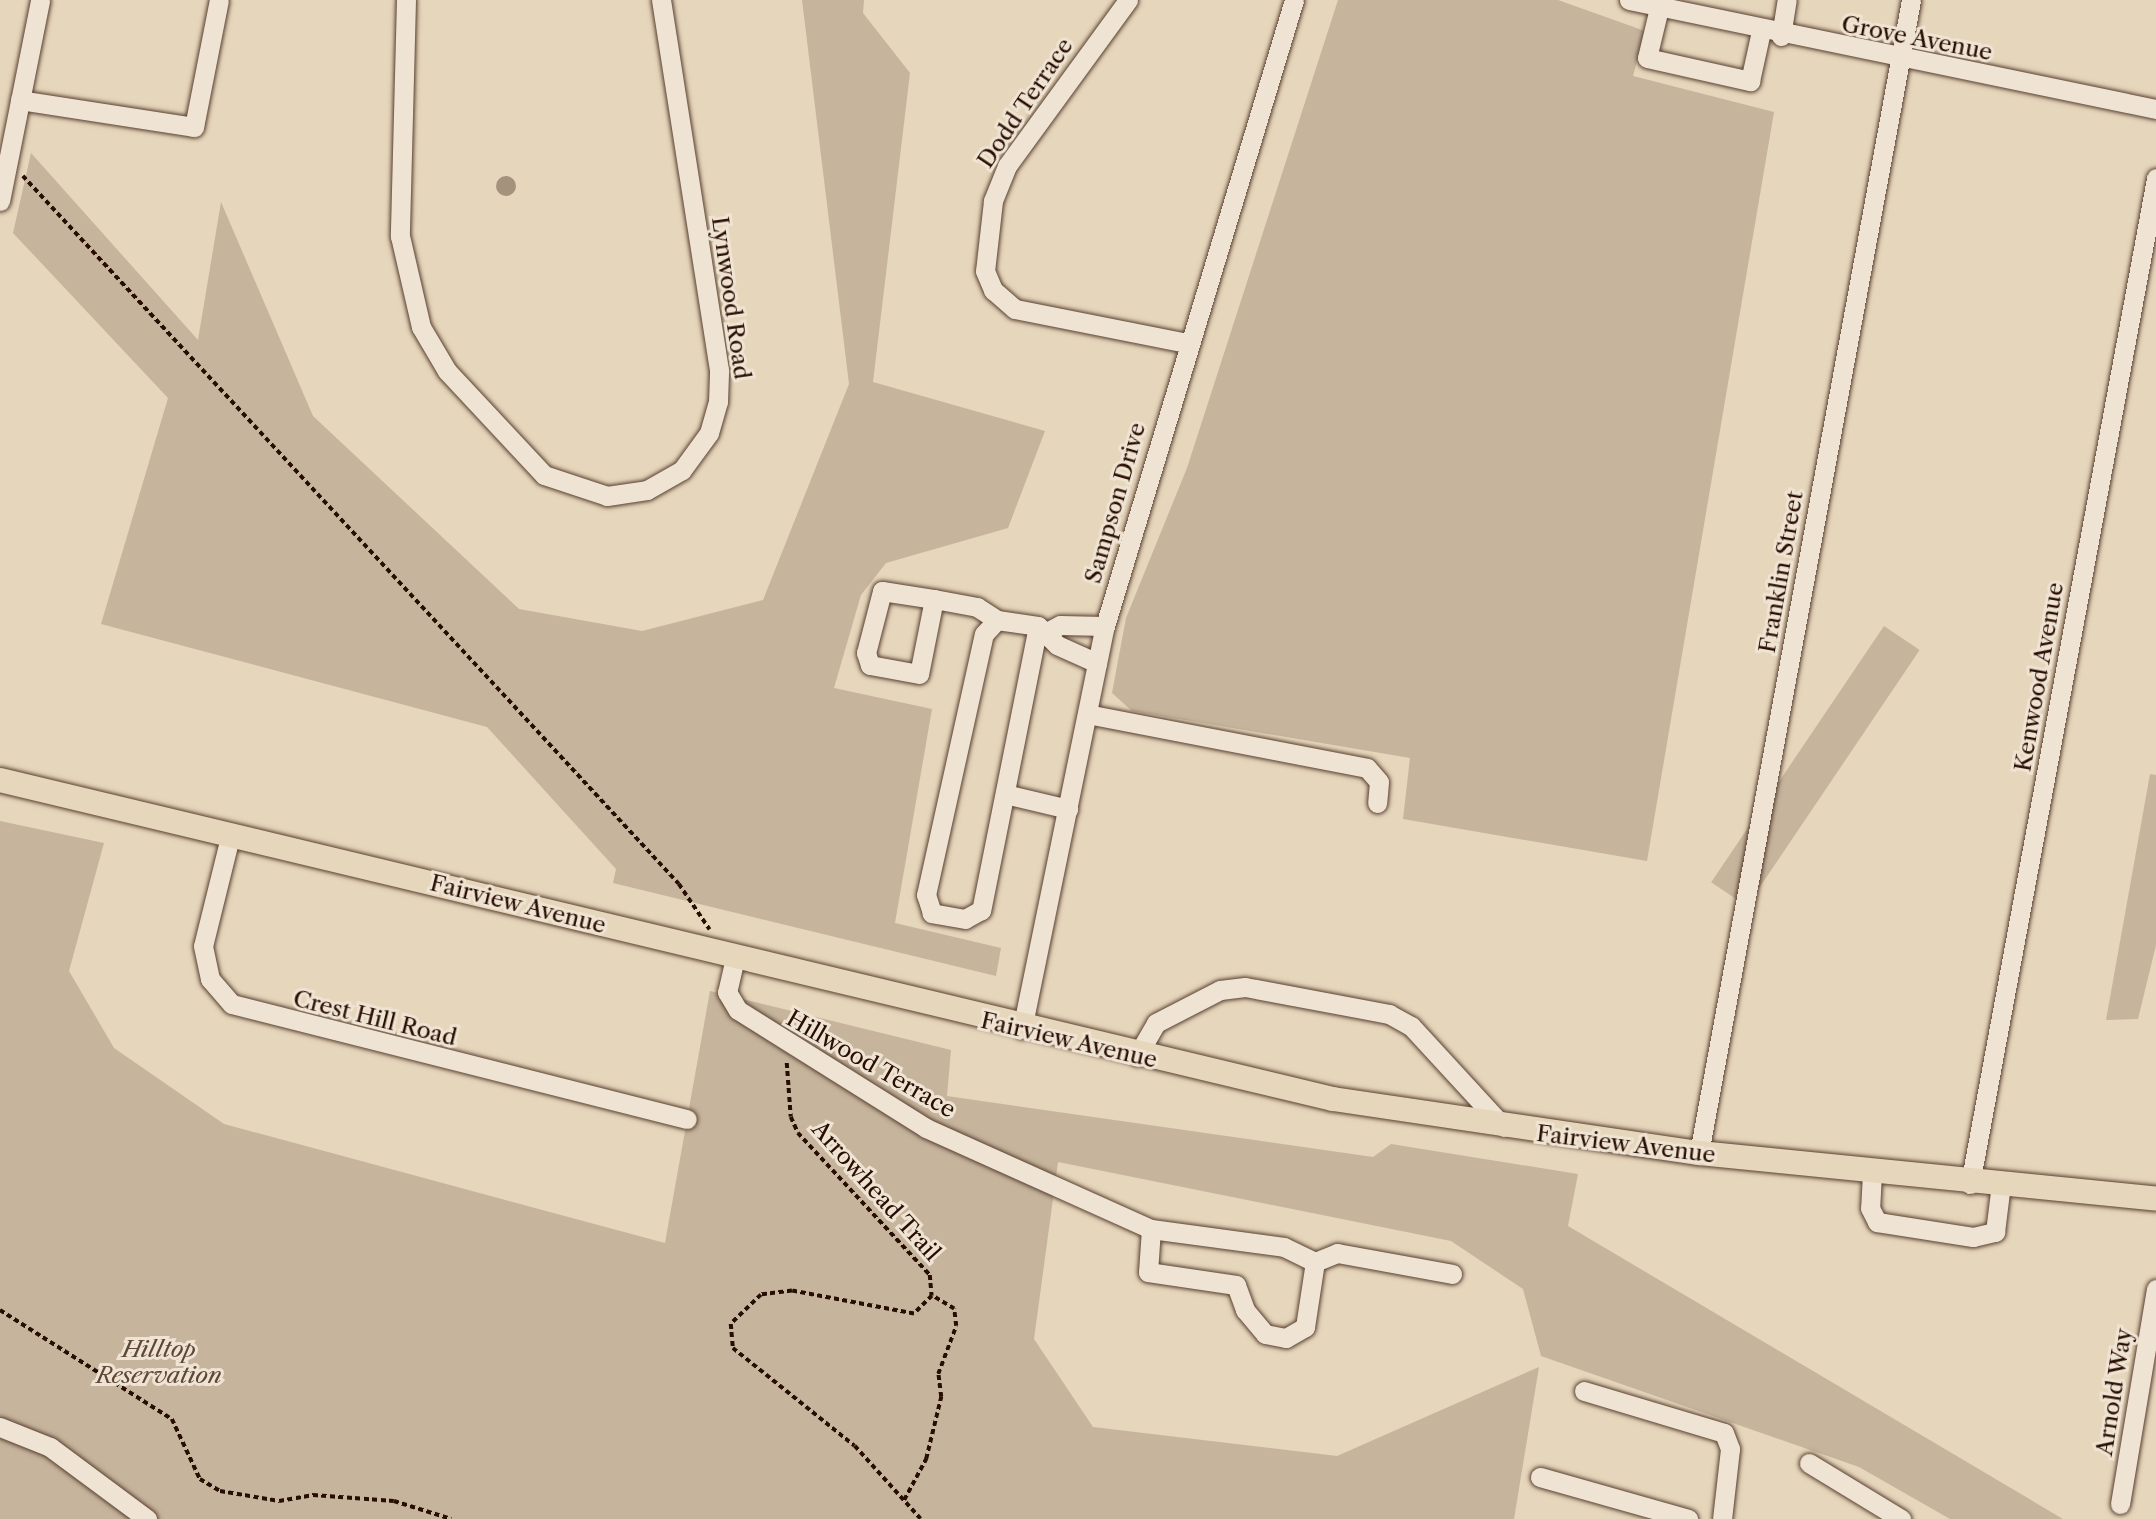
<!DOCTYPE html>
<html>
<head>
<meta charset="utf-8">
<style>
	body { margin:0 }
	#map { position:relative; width:2156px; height:1519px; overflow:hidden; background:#e6d6bb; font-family:"Libre Caslon Text",serif }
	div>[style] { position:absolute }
	.green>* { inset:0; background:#c6b49c; transform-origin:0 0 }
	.water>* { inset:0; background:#a5927c }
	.round { border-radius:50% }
	.path>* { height:3.5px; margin-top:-1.75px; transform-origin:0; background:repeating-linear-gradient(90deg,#280d02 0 5px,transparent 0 8.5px) }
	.roads { filter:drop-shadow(0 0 2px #583f30) drop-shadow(0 0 2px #583f30) }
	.minor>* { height:19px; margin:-9.5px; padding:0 9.5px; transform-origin:9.5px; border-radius:9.5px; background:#efe4d3 }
	.major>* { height:24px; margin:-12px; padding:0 12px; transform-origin:12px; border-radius:12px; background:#e6d6bb }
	span { translate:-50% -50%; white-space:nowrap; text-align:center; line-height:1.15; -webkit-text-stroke:6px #efe4d3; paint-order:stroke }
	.street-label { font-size:23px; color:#280d02 }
	.park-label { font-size:23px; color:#5f4738; font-style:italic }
</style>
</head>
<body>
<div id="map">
	<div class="green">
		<div style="clip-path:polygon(802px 0,864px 0,863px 13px,910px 73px,873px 382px,1045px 431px,1008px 528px,886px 563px,861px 595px,834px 688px,932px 709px,895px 923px,1001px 948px,996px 976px,613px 883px,616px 869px,487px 727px,101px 624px,168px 398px,13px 233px,31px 153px,198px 340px,221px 202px,313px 416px,519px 609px,642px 631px,763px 600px,849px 384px)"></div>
		<div style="clip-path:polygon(1338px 0,1558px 0,1645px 31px,1633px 76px,1774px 112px,1647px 861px,1403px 819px,1410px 758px,1132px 711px,1112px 693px,1126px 618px,1187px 468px)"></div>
		<div style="left:1884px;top:626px;width:43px;height:309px;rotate:34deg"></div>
		<div style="clip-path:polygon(2150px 774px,2156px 775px,2156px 945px,2138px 1019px,2106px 1020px)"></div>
		<div style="clip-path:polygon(0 821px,104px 843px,69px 971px,114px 1048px,224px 1124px,665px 1243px,710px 991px,951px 1050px,947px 1096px,1373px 1157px,1391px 1144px,1578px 1174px,1568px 1226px,2063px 1519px,1950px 1519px,1859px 1467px,1541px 1356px,1523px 1289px,1451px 1241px,1058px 1162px,1034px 1339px,1093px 1427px,1337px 1456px,1539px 1367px,1514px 1519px,0 1519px)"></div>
	</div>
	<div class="water">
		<div class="round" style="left:496px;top:176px;width:20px;height:20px"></div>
	</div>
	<div class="path">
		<div style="left:23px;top:176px;width:965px;rotate:47.18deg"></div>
		<div style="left:679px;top:884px;width:55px;rotate:56deg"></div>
		<div style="left:787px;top:1063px;width:54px;rotate:85.8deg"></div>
		<div style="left:791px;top:1117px;width:17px;rotate:66deg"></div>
		<div style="left:798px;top:1133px;width:194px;rotate:47.1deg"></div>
		<div style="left:930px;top:1275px;width:21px;rotate:85deg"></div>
		<div style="left:932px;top:1296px;width:25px;rotate:135deg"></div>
		<div style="left:914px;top:1314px;width:124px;rotate:-169.3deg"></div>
		<div style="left:792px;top:1291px;width:31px;rotate:173deg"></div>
		<div style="left:761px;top:1295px;width:42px;rotate:136deg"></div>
		<div style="left:731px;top:1324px;width:24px;rotate:85deg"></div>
		<div style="left:733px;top:1348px;width:156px;rotate:38.8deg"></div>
		<div style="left:855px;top:1446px;width:98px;rotate:47.9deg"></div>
		<div style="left:0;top:1310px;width:204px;rotate:32.4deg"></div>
		<div style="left:172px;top:1419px;width:66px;rotate:65deg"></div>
		<div style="left:200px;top:1479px;width:23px;rotate:31deg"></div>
		<div style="left:220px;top:1491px;width:60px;rotate:9.6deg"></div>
		<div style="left:279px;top:1501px;width:35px;rotate:-10deg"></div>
		<div style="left:313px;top:1495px;width:81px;rotate:4.2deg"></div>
		<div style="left:394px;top:1501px;width:60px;rotate:17.5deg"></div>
		<div style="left:904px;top:1500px;width:47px;rotate:-61.8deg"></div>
		<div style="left:926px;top:1459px;width:64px;rotate:-76.4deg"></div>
		<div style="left:941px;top:1397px;width:23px;rotate:-97deg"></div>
		<div style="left:938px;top:1374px;width:51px;rotate:-69.4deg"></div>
		<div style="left:956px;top:1326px;width:17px;rotate:-97deg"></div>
		<div style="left:954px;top:1309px;width:26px;rotate:-149deg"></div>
	</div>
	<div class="roads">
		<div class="minor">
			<div style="left:406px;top:0;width:236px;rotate:91.5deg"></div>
			<div style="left:400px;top:236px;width:93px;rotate:77deg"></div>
			<div style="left:421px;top:327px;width:51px;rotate:59.4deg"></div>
			<div style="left:447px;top:371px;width:142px;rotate:47deg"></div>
			<div style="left:544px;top:475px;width:66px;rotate:18.4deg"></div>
			<div style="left:607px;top:496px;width:40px;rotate:-8.5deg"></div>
			<div style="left:647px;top:490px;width:40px;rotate:-29.7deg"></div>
			<div style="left:682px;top:470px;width:46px;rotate:-53.9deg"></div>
			<div style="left:709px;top:433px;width:32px;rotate:-74deg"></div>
			<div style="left:718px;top:402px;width:32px;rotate:-88deg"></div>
			<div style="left:719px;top:370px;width:375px;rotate:-98.9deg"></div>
			<div style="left:1128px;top:0;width:205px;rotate:126.1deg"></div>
			<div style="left:1007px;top:166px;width:38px;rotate:112deg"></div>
			<div style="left:993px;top:201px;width:70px;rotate:96.5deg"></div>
			<div style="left:985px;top:271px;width:21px;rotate:67deg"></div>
			<div style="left:993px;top:290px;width:29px;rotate:41deg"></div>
			<div style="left:1015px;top:309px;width:174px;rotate:11.2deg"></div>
			<div style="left:1629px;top:0;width:538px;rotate:11.69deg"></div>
			<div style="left:1659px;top:8px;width:51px;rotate:103.5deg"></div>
			<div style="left:1647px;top:58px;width:106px;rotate:12.6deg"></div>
			<div style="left:1750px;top:81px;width:51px;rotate:-77.6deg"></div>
			<div style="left:1781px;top:36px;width:36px;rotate:-81deg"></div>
			<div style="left:20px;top:100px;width:176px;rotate:8.8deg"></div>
			<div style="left:194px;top:127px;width:129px;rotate:-78.9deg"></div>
			<div style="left:0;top:201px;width:205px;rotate:-78.7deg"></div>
			<div style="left:934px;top:599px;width:76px;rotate:101.3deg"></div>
			<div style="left:919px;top:674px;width:50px;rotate:-169.6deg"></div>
			<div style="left:870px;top:665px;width:13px;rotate:-108deg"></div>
			<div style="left:866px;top:653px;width:64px;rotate:-75.5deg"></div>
			<div style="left:882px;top:591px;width:53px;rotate:8.7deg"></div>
			<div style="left:934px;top:599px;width:44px;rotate:10.5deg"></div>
			<div style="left:977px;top:607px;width:24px;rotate:33deg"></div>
			<div style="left:1038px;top:626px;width:290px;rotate:101.3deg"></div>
			<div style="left:981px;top:910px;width:18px;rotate:151deg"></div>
			<div style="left:965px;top:919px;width:34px;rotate:-170deg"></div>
			<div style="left:932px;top:913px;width:19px;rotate:-108deg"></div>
			<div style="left:926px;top:895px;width:267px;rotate:-77.5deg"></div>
			<div style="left:984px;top:634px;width:19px;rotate:-47deg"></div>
			<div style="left:997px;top:620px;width:41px;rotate:8.3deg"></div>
			<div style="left:1038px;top:626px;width:27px;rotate:45deg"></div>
			<div style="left:1057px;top:645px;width:44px;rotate:24.2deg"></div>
			<div style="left:1047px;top:632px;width:15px;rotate:-28deg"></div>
			<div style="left:1060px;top:625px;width:45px;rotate:1.3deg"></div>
			<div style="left:1087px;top:714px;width:285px;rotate:10.9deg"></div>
			<div style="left:1367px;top:768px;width:18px;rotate:49deg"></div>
			<div style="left:1379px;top:782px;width:21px;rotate:95deg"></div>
			<div style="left:1005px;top:794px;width:65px;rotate:13.4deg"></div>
			<div style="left:231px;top:833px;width:116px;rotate:103.9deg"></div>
			<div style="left:203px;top:946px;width:34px;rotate:78deg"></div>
			<div style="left:210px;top:979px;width:33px;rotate:49deg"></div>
			<div style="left:232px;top:1004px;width:469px;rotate:14.2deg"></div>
			<div style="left:735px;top:958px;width:35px;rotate:103deg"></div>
			<div style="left:727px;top:992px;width:21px;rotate:59deg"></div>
			<div style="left:738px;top:1010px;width:222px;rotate:32.1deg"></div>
			<div style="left:926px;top:1128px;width:247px;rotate:24.2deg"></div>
			<div style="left:1151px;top:1229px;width:134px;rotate:7.7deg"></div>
			<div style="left:1284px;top:1247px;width:34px;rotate:26deg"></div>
			<div style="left:1022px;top:1029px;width:411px;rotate:-78.4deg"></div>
			<div style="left:1105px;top:626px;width:654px;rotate:-73.2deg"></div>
			<div style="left:1137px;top:1056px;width:38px;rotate:-60deg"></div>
			<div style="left:1156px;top:1023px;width:72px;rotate:-27.3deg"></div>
			<div style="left:1220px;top:990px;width:25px;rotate:-7deg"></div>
			<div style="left:1245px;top:987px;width:147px;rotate:10.6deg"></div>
			<div style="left:1389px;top:1014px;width:25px;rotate:29deg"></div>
			<div style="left:1411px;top:1026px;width:137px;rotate:47.4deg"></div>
			<div style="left:1699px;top:1153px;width:1172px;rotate:-79.58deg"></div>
			<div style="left:1872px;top:1173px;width:35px;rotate:93deg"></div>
			<div style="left:1870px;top:1208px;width:16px;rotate:63deg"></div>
			<div style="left:1877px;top:1222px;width:97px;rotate:8.9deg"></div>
			<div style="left:1973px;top:1237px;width:23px;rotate:-13deg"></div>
			<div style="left:1995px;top:1232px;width:48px;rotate:-82.9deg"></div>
			<div style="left:1970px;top:1184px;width:1023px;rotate:-79.52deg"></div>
			<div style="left:1151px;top:1229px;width:43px;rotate:94deg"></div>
			<div style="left:1148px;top:1272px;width:89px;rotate:8.4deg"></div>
			<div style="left:1236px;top:1285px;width:27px;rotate:70deg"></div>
			<div style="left:1245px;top:1310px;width:31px;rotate:50deg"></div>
			<div style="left:1265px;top:1334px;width:21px;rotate:11deg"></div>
			<div style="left:1286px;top:1338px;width:22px;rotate:-30deg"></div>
			<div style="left:1305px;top:1327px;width:66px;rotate:-81.3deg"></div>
			<div style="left:1315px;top:1262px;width:24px;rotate:-22deg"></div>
			<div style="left:1337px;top:1253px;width:117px;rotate:10.3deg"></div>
			<div style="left:1584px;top:1391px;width:146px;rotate:16.7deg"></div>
			<div style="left:1724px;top:1433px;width:17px;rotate:69deg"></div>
			<div style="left:1730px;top:1449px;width:70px;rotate:96.5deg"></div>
			<div style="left:0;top:1427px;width:54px;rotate:21.8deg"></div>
			<div style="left:50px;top:1447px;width:121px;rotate:36.6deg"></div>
			<div style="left:1809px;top:1463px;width:108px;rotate:31.3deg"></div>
			<div style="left:1540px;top:1477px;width:154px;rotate:15.8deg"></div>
			<div style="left:2120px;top:1504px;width:218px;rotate:-80.5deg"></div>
		</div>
		<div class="major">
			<div style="left:0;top:780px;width:1371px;rotate:13.46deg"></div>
			<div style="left:1333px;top:1099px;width:370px;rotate:8.4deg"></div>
			<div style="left:1699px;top:1153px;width:459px;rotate:5.7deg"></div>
		</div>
	</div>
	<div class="street-label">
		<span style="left:1917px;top:38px;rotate:11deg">Grove Avenue</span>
		<span style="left:1025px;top:103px;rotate:-56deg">Dodd Terrace</span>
		<span style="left:731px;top:298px;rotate:82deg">Lynwood Road</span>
		<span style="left:1115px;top:503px;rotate:-74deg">Sampson Drive</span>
		<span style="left:1781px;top:572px;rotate:-80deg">Franklin Street</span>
		<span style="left:2039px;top:677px;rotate:-80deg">Kenwood Avenue</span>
		<span style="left:518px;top:904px;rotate:14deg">Fairview Avenue</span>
		<span style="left:375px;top:1018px;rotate:14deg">Crest Hill Road</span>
		<span style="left:1069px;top:1040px;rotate:13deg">Fairview Avenue</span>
		<span style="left:871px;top:1064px;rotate:30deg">Hillwood Terrace</span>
		<span style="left:1626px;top:1144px;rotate:7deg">Fairview Avenue</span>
		<span style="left:876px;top:1191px;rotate:48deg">Arrowhead Trail</span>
		<span style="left:2114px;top:1392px;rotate:-81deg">Arnold Way</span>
	</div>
	<div class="park-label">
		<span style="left:159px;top:1362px">Hilltop<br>Reservation</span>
	</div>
</div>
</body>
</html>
